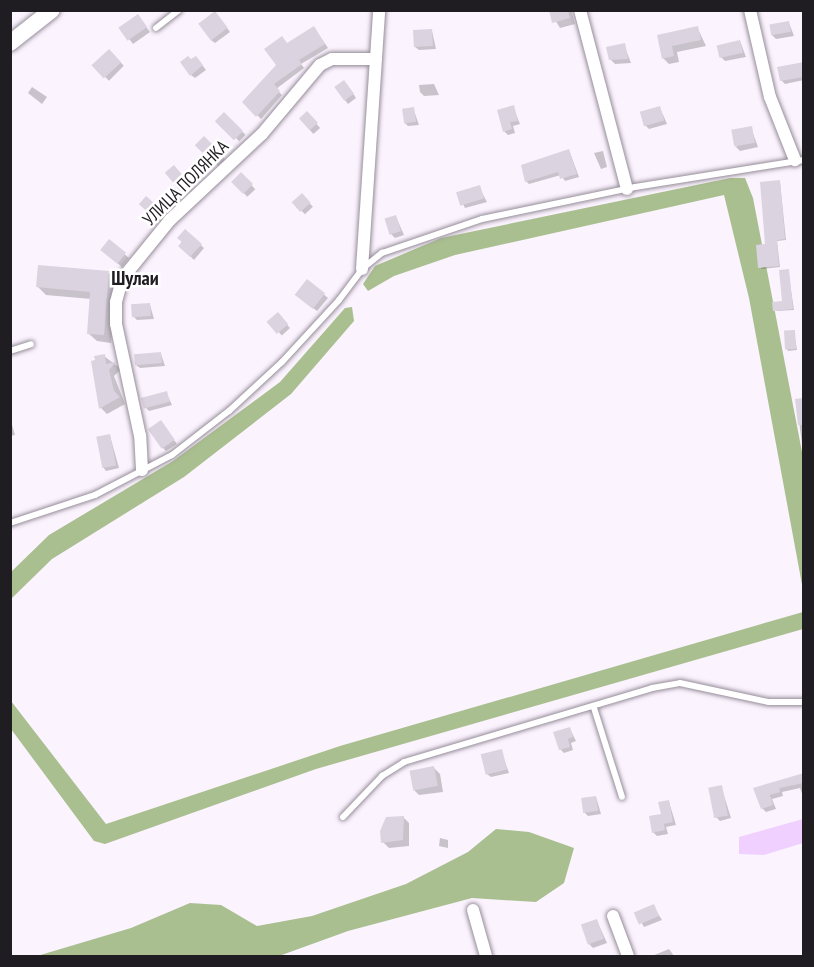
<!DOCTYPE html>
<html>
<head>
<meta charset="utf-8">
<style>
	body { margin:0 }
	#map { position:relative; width:814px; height:967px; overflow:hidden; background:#fbf3fe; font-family:"PT Sans Narrow",sans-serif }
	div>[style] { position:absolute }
	.forest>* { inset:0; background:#a9bf8f }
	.water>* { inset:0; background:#f0d0fe }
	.shadow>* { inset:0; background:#0003; transform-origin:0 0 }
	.building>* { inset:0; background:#dcd3e0; transform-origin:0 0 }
	.roads { filter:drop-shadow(0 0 2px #958d99) drop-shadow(0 0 2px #958d99) }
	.service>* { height:6px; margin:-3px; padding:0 3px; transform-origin:3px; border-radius:3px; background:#fff }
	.minor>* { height:12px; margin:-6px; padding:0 6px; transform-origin:6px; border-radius:6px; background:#fff }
	.tertiary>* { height:16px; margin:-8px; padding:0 8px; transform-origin:8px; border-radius:8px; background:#fff }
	span { translate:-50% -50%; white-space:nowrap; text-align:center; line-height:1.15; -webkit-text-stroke:5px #fff; paint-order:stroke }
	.street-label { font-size:18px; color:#201d22 }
	.neighbourhood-label { font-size:20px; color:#201d22; font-weight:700 }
	.frame { position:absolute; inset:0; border:12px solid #201d22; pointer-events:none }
</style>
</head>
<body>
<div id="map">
	<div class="forest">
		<div style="clip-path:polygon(730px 178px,745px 178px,753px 198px,803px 457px,803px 590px,749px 298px,724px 195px,455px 255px,394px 276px,368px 291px,363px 284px,375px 266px,441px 238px)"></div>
		<div style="clip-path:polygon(352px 307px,354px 321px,291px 394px,184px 477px,52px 559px,11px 599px,11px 572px,49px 535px,173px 461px,280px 382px,345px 308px)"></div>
		<div style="clip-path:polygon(803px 612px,803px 629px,316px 769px,105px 844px,94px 841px,11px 729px,11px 701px,106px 824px,340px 746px)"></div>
		<div style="clip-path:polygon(496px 829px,529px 832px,574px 848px,564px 883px,536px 902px,472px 898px,348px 931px,279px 956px,37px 956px,131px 928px,190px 903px,221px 905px,257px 926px,312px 916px,406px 884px,468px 852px)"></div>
	</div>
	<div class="water">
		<div style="clip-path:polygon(803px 819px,803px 843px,764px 855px,739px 854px,739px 837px)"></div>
	</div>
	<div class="shadow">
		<div style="clip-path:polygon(549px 10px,571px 10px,575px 24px,560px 28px)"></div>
		<div style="clip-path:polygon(219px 17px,230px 32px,215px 43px,211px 40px)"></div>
		<div style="clip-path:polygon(141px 20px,150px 32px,133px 44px,121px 28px)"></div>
		<div style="clip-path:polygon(789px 23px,794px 36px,776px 39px,772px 35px)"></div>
		<div style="clip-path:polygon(697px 27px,706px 46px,677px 52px,679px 62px,669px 64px,663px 58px,658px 36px)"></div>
		<div style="clip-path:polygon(432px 31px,436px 49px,419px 50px,415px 47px)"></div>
		<div style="clip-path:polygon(317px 32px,328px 48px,301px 64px,304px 68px,276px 89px,282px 95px,261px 119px,244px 102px,278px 65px,287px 45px)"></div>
		<div style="clip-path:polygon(740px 41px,746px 57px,725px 61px,721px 57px)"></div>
		<div style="clip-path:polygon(624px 45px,631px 63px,615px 64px,611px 60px)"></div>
		<div style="left:109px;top:51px;width:21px;height:21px;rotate:45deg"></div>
		<div style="clip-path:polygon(199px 61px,206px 70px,195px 78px,191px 75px)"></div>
		<div style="clip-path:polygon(804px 64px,804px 80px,785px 84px,781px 80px)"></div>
		<div style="clip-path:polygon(434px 84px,439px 95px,424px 96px,420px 92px,419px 85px)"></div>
		<div style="clip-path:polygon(348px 86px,356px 98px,348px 104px,345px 100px)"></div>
		<div style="clip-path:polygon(32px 87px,47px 97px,42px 104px,28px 93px)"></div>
		<div style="clip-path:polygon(513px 107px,520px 124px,513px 126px,515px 133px,508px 135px,504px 131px)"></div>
		<div style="clip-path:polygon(413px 108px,419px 125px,408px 126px,404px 122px)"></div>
		<div style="clip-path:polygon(660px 108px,667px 124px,649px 129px,645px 125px)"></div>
		<div style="left:307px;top:113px;width:20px;height:9px;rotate:49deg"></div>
		<div style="left:224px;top:114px;width:30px;height:9px;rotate:44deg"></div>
		<div style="clip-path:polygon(751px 128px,758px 147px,740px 151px,736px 147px)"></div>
		<div style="left:204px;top:138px;width:30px;height:10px;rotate:45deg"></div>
		<div style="clip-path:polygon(569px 150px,579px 177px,565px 181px,561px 175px,529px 184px,526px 181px)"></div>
		<div style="clip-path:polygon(603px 151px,607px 167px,601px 169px,594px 153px)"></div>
		<div style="clip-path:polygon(177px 171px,193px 189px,186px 195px,167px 173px)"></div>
		<div style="left:241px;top:174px;width:21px;height:11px;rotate:47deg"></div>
		<div style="clip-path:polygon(780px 182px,786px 240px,777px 241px,780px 267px,761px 269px)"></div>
		<div style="clip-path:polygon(479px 187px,487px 202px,465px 208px,458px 194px)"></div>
		<div style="left:302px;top:195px;width:16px;height:11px;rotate:47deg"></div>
		<div style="clip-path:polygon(145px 209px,162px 212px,166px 215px,160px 222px)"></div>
		<div style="clip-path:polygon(396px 217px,404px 235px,395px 238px,391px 234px)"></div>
		<div style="clip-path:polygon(185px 231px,204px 248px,194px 260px,180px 246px)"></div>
		<div style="clip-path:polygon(109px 241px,129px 258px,122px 267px,106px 254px)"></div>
		<div style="clip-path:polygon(788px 270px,794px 310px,776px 311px,784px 302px)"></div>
		<div style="clip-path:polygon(109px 273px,117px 281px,111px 343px,97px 341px,88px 333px,91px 299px,46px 295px,38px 287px)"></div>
		<div style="clip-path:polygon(308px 281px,328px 298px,317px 311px,300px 298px)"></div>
		<div style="clip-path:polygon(150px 305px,154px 319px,137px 320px,133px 316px)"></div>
		<div style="left:277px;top:314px;width:19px;height:11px;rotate:47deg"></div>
		<div style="clip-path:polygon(794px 331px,797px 350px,788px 351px,787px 349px)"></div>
		<div style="clip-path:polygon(161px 354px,165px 366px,140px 368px,136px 365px)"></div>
		<div style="clip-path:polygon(104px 356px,121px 369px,114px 376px,125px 404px,107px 414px,101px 408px,92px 362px)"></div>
		<div style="clip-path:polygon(166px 392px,172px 405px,149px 411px,145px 407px)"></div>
		<div style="clip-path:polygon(804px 399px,804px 458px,796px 400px)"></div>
		<div style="clip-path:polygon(10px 418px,15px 435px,10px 436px)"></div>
		<div style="clip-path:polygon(164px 426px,177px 444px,166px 451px,163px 448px)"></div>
		<div style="clip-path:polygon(110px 436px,119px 468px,106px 471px,103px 467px)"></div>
		<div style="clip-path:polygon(570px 729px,576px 741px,571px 743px,573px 750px,564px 753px,560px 749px)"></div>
		<div style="clip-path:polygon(501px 751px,509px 773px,491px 777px,487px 774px)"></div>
		<div style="clip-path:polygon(434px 768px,440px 774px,443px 792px,419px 795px,413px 789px)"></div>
		<div style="clip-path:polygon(804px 775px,804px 799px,800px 788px,782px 792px,783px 796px,772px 799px,776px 809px,766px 812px,762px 808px,755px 789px)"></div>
		<div style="clip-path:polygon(721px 786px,731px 818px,720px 821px,716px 817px)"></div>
		<div style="clip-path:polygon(596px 797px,601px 814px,588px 816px,584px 812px)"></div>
		<div style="clip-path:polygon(669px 802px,676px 825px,666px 827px,668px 834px,657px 836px,653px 832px)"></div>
		<div style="clip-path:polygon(403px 817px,409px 823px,409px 846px,389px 848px,383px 842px)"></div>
		<div style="clip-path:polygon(440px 838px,448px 840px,448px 848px,439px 846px)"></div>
		<div style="clip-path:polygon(653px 906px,662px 920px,644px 927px,636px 913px)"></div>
		<div style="clip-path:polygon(597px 921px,607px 943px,593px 948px,589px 944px)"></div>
		<div style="clip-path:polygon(669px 949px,674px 956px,652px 956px)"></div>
	</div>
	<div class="building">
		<div style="clip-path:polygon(549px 10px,568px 10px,570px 18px,552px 23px)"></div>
		<div style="left:215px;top:11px;width:21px;height:21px;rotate:53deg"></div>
		<div style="left:138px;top:14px;width:16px;height:24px;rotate:55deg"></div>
		<div style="left:789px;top:21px;width:11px;height:20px;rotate:80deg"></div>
		<div style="clip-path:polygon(314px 26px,325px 44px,299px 60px,302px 64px,274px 84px,280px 91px,256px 117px,242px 102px,276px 65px,264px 49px,282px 36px,287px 43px)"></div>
		<div style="clip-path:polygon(698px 26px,701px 40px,672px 46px,674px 56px,662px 59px,657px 35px)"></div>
		<div style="left:432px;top:29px;width:17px;height:19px;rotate:87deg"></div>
		<div style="left:740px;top:40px;width:13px;height:24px;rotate:77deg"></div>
		<div style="clip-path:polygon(625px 43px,628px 59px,609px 60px,606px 47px)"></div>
		<div style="left:109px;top:49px;width:18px;height:24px;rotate:47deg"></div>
		<div style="clip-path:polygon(188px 56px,191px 59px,196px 56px,203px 65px,190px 76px,180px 62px)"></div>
		<div style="clip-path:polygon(804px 62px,804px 77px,780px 81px,777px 67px)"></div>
		<div style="left:344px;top:80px;width:17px;height:12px;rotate:54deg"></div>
		<div style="clip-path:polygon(514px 105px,518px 121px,510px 122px,512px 129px,503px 132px,497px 110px)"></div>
		<div style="left:660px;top:106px;width:15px;height:21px;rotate:74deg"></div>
		<div style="left:414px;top:107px;width:15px;height:12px;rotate:82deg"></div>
		<div style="left:307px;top:111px;width:16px;height:11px;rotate:47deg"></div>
		<div style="left:224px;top:112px;width:27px;height:13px;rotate:45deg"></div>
		<div style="left:752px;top:126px;width:17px;height:21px;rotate:80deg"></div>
		<div style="left:204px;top:136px;width:25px;height:13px;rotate:45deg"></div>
		<div style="clip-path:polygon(569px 149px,577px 174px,560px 179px,558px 172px,525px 182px,521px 165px)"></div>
		<div style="left:174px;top:165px;width:25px;height:12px;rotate:50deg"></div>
		<div style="left:241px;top:172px;width:17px;height:14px;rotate:45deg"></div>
		<div style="clip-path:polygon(780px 180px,785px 239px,777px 240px,779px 266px,758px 268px,756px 245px,765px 244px,760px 182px)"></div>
		<div style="left:480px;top:185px;width:14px;height:25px;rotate:73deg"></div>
		<div style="left:302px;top:193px;width:13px;height:14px;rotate:48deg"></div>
		<div style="left:146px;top:196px;width:23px;height:11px;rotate:41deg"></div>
		<div style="left:396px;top:215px;width:17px;height:12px;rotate:73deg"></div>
		<div style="clip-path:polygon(185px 229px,202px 244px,190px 257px,178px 246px,182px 242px,177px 238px)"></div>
		<div style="left:109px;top:239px;width:22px;height:14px;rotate:39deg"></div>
		<div style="clip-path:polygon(38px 265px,109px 271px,104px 335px,87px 334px,90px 292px,36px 287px)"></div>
		<div style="clip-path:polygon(789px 269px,793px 309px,773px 311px,772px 302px,782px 301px,779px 270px)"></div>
		<div style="left:307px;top:279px;width:23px;height:20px;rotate:38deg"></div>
		<div style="left:150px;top:303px;width:13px;height:19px;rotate:86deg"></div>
		<div style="left:278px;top:312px;width:16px;height:15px;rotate:50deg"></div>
		<div style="left:795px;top:330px;width:19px;height:11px;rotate:87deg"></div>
		<div style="left:161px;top:352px;width:11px;height:27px;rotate:85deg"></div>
		<div style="clip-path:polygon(105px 354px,106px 364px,116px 362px,109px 370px,114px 391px,120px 397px,99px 409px,91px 361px,95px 360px,94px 356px)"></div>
		<div style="left:167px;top:391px;width:11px;height:27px;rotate:75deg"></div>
		<div style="clip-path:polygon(804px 398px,804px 425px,798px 425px,795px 399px)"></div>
		<div style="left:161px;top:420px;width:24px;height:16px;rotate:55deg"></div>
		<div style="left:110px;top:434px;width:32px;height:14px;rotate:79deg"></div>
		<div style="clip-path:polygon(570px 727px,573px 737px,568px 739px,570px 747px,559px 750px,553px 732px)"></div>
		<div style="left:502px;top:749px;width:21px;height:22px;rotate:76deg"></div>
		<div style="left:434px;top:766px;width:20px;height:25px;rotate:79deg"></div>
		<div style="clip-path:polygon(804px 773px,804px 783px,779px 788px,780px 792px,770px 795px,773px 805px,761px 809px,753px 788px)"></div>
		<div style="left:722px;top:785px;width:31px;height:14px;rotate:79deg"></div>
		<div style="left:596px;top:796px;width:15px;height:15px;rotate:82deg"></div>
		<div style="clip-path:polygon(669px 800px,673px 822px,664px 824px,665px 830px,652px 833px,649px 816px,661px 814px,658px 802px)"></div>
		<div style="clip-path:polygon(404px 816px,403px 840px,381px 843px,380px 831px,386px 817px)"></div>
		<div style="left:654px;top:904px;width:13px;height:22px;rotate:67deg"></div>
		<div style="left:597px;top:919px;width:21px;height:17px;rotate:71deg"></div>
	</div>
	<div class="roads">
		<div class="service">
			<div style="left:156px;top:28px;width:29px;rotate:-38deg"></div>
			<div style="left:10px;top:351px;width:22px;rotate:-18deg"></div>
			<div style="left:10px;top:523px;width:89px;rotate:-18.2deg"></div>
			<div style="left:95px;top:495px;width:87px;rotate:-27.5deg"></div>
			<div style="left:172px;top:455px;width:72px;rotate:-37.7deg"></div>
			<div style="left:229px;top:411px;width:72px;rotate:-42.8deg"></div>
			<div style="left:282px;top:362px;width:84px;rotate:-47.4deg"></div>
			<div style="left:339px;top:300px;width:39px;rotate:-53deg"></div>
			<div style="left:362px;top:269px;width:26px;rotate:-39deg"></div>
			<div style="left:382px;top:253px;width:106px;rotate:-18.8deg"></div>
			<div style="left:482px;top:219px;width:156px;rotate:-11.8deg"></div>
			<div style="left:635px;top:187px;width:171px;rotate:-9.1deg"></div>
			<div style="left:594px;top:708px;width:93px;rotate:72.5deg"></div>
			<div style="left:343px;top:817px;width:57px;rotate:-46.4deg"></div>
			<div style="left:382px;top:776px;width:26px;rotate:-32deg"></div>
			<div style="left:404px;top:762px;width:259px;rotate:-16.6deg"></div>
			<div style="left:652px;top:688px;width:28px;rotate:-10deg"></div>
			<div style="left:680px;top:683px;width:91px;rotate:12.1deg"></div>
			<div style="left:769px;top:702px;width:35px"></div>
		</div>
		<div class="minor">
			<div style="left:580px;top:10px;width:185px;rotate:75.3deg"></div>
			<div style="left:750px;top:10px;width:89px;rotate:77.1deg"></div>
			<div style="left:770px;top:97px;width:68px;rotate:68.4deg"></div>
			<div style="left:362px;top:269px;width:260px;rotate:-86.2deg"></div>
			<div style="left:142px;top:470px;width:34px;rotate:-93deg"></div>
			<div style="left:140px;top:436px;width:115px;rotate:-102.1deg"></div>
			<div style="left:116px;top:324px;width:22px;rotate:-90deg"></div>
			<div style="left:116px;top:302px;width:24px;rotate:-75deg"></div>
			<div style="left:122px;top:279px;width:76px;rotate:-50.9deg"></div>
			<div style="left:170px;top:220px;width:126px;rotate:-43.1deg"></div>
			<div style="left:262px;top:134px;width:90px;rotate:-50deg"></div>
			<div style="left:320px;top:65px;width:13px;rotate:-27deg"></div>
			<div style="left:332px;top:59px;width:44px"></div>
			<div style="left:473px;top:910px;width:48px;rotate:74.2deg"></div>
			<div style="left:613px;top:916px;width:43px;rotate:69.4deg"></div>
		</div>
		<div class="tertiary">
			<div style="left:10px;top:43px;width:53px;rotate:-38.2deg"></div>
		</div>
	</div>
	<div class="street-label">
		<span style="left:186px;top:183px;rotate:-45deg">УЛИЦА ПОЛЯНКА</span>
	</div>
	<div class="neighbourhood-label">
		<span style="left:135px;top:278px">Шулаи</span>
	</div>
	<div class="frame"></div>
</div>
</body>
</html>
